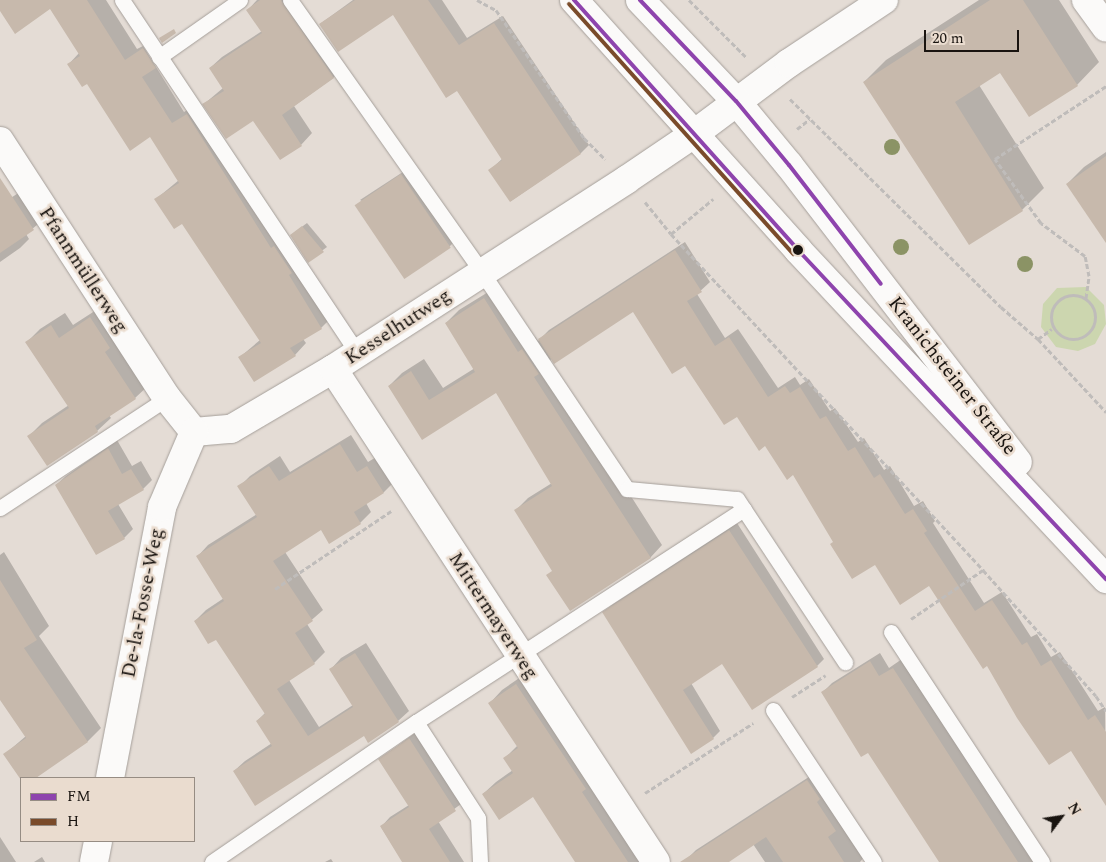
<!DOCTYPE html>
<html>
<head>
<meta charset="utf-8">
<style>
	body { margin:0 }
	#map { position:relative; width:1106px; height:862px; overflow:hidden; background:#e4dcd5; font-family:Spectral,serif }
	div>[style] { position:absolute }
	.green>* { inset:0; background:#ccd6af }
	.shadow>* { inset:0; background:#0003 }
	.building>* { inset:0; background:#c7b9ac; transform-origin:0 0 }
	.path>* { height:3px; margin-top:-1.5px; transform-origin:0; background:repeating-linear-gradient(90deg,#bfbcba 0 5px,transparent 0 7.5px) }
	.path>.ring { margin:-1.5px; padding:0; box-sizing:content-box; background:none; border:3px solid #bfbcba; border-radius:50% }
	.roads { filter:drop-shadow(0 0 1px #a59f9a) drop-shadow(0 0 1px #a59f9a) }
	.service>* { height:15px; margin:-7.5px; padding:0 7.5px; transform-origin:7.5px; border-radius:7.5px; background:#fbfaf9 }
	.minor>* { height:28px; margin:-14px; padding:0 14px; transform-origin:14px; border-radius:14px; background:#fbfaf9 }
	.secondary>* { height:28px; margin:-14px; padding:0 14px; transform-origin:14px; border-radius:14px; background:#fbfaf9 }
	.bus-1>* { height:4px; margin:-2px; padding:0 2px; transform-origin:2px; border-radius:2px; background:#8e44ad }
	.bus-2>* { height:4px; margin:-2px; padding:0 2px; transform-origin:2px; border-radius:2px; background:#7a4b2a }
	.trees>* { width:16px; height:16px; margin:-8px; border-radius:50%; background:#8b9365 }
	.dots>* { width:14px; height:14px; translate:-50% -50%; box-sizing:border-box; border:2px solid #eadccf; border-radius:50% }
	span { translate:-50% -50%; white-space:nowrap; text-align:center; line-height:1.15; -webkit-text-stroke:5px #eadccf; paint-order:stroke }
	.street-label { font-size:20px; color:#191410 }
	.legend { position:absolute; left:20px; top:777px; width:175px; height:65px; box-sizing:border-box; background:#eadccf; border:1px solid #968c83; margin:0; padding:6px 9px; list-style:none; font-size:15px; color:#191410 }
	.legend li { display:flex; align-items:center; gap:10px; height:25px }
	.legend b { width:25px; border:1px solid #968c83 }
	.north { position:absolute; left:1036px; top:792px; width:50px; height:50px; -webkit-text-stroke:4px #eadccf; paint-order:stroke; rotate:59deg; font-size:14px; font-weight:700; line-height:20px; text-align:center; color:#191410 }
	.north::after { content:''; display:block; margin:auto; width:18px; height:22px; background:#191410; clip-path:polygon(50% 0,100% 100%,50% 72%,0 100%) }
	.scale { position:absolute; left:924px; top:30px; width:95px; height:22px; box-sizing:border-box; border:2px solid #191410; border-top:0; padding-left:6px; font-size:15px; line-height:18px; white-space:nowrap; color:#191410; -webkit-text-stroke:4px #eadccf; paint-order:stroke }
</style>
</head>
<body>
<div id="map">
	<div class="green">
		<div style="clip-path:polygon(1086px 287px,1104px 305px,1106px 324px,1095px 344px,1078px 351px,1056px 347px,1041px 327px,1043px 304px,1057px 288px)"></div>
	</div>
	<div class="shadow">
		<div style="clip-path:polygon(0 0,106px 0,137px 49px,143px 46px,184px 112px,199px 103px,333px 316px,321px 328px,303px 339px,306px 343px,295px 355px,240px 357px,260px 340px,182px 222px,156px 199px,179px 180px,151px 136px,68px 65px,79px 53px,51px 7px,0 8px)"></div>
		<div style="clip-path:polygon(257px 0,298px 0,344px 66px,333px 78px,294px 106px,312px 133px,301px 145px,254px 119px,204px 104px,223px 88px,210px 68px,222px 57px,262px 31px,248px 10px)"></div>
		<div style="clip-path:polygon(353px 0,442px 0,467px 38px,503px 16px,589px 145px,581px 153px,511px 201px,490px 170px,503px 158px,457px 90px,393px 14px,320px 24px)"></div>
		<div style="clip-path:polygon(979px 0,1059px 0,1099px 62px,1077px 85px,1001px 71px,979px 85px,1044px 188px,1022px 210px,864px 82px,886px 60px)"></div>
		<div style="clip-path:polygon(1106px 152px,1106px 240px,1067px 184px,1084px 167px)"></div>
		<div style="clip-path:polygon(406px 170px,453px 243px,449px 247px,360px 200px)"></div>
		<div style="clip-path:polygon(23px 190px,43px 220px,26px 234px,29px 239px,20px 248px,0 262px,0 205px)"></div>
		<div style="clip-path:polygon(307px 223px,327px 247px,308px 261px,291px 235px)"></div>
		<div style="clip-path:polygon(685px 242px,710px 282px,697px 294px,725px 338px,738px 329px,778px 388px,795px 377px,800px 385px,809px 379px,830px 411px,835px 408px,858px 442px,864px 438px,884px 470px,890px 466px,914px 506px,923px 501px,935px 521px,933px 523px,984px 603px,1002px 592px,1031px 637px,1037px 634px,1051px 657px,1060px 652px,1098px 711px,1105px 707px,1106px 804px,1071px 749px,987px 665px,930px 585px,875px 563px,834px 541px,793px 473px,633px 310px,552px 358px,547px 364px,662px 545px,650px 558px,516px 510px,528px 498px,552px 483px,496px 391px,422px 438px,389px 386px,402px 373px,424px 359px,443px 388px,475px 368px,446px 323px,459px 310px,498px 286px,532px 340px,535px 337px,538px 341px,549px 330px)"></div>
		<div style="clip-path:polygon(104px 305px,149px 385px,135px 398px,109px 415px,111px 418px,97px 431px,29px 436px,42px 423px,69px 405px,27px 342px,40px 329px,65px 313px,73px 325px)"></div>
		<div style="clip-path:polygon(351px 435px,368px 462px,378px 456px,394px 482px,384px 492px,366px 503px,371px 512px,360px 523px,330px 542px,321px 529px,285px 552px,323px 610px,307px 624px,325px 652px,314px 663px,289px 680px,319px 727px,353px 705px,331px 669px,341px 658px,366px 643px,409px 711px,398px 721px,364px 735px,234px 771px,245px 761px,272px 743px,257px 721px,266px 712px,217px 638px,195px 621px,206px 610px,224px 598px,198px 556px,208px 545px,257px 514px,239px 487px,250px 476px,280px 456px,290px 472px)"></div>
		<div style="clip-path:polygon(117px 440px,132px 466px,141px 461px,152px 480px,143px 489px,118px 504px,133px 529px,124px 538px,56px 485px,66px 476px)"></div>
		<div style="clip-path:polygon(737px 523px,824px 659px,817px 666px,723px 662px,691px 683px,720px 731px,713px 738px,604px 612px,612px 605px)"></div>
		<div style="clip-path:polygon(4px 552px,49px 626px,39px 636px,101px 728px,88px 741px,34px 778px,5px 754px,26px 736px,0 698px,0 555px)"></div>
		<div style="clip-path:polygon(880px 653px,889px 668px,902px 659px,1034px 862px,943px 862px,868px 751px,823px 692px,832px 683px)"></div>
		<div style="clip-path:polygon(528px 672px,654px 862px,576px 862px,533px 795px,483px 794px,496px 782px,513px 770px,505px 758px,518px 745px,490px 703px,502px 690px)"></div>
		<div style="clip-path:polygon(419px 730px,465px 801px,438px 821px,464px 862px,403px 862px,381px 827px,390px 817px,409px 805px,380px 759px)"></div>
		<div style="clip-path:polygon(815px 773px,865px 856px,860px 862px,765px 862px,753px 844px,726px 862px,691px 862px,688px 858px,696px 850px)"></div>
		<div style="clip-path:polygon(0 837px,16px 862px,0 862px)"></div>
		<div style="clip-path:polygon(42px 857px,45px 862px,34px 862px)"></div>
		<div style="clip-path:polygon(331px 859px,333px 862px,325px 862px)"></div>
	</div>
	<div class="building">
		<div style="clip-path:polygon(0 0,87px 0,125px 60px,143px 48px,156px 68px,142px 77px,172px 123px,187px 114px,271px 248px,274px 246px,292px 273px,289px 275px,322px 329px,290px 348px,296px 356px,254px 382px,238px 357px,261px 343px,182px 224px,174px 229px,154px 199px,179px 183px,150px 137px,130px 151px,87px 84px,82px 87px,67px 64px,80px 56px,50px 9px,15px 34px,0 11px)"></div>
		<div style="clip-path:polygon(260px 0,281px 0,334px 78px,282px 115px,302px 146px,280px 160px,253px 121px,226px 139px,202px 104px,224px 91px,209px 68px,262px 33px,246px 10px)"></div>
		<div style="clip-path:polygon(355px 0,428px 0,459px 45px,494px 23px,581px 154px,510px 202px,488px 170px,502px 160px,457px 91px,446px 98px,393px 15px,338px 52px,319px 24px)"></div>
		<div style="clip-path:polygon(990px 0,1023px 0,1078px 86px,1029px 117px,1000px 73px,955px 102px,1023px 211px,969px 245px,863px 82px)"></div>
		<div style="clip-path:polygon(174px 29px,176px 33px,162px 43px,159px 38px)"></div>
		<div style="clip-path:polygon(1106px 156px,1106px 243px,1066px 184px)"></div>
		<div style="left:401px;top:174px;width:89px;height:56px;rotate:56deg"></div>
		<div style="clip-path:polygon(0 178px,34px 230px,0 253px)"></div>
		<div style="clip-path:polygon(302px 226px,324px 252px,308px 263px,290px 235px)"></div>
		<div style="clip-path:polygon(675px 250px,702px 292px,687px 301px,715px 346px,729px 337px,768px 397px,785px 386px,790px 393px,800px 387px,820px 419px,826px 416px,848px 451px,855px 447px,874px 478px,880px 474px,905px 514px,913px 509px,927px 531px,924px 533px,975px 611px,992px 600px,1022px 645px,1027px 642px,1041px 666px,1051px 660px,1088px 720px,1095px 715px,1106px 732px,1106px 806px,1071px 751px,1049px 765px,1017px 718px,987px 666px,983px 669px,929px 586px,900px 605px,875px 565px,852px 579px,830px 544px,833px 542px,793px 475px,787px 480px,765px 446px,759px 451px,737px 417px,724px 425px,685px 366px,672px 374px,633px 312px,554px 364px,538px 339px)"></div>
		<div style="clip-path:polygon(484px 298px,518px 352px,522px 349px,539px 374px,534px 377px,651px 558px,570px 611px,546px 575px,552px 571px,514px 510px,552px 486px,496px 393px,422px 440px,388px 386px,411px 371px,429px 400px,475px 372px,445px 323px)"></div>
		<div style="clip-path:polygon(90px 317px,110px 348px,105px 352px,136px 399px,95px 426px,98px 432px,47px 466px,27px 436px,69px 408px,25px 342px,51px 325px,59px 338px)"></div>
		<div style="clip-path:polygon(340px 444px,357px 472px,367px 466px,384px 493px,354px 512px,361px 524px,329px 544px,321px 530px,273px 561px,313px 621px,295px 633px,315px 664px,277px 689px,308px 736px,353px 707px,329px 669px,355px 653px,399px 722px,368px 743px,364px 736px,255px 806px,233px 771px,272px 746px,256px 721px,265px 714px,216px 640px,208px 644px,194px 621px,224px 601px,196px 556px,257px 517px,237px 486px,269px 466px,279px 481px)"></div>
		<div style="clip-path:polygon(108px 448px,122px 474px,131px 469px,144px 490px,108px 511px,125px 539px,96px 555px,55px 485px)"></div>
		<div style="clip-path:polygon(729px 530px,818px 667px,752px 710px,722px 664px,683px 690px,714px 739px,691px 754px,602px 612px)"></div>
		<div style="clip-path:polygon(0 580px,37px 640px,24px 648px,88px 742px,36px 778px,21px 780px,3px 754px,26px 738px,0 700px)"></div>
		<div style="clip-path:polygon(870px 661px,879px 676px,893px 668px,1018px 862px,939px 862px,868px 753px,861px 757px,821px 692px)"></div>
		<div style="clip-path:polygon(516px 684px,586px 789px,582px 792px,628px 862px,575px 862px,533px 797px,499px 820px,482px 794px,513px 773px,503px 758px,518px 748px,488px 703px)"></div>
		<div style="clip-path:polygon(409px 738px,456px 811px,429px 829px,450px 862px,402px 862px,380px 826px,409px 807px,378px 759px)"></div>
		<div style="clip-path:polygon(807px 780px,820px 799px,817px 802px,836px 831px,828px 837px,844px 862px,783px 862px,766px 837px,729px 862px,680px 862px)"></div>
	</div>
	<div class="path">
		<div style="left:477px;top:0;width:21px;rotate:28deg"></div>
		<div style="left:496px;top:10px;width:155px;rotate:55.5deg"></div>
		<div style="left:584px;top:138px;width:30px;rotate:45deg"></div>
		<div style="left:689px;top:0;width:81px;rotate:45deg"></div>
		<div style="left:790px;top:99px;width:296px;rotate:44.6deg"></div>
		<div style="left:1001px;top:307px;width:49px;rotate:40.9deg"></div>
		<div style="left:1038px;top:339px;width:100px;rotate:47deg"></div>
		<div style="left:797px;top:129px;width:16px;rotate:-38deg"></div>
		<div style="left:645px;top:202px;width:41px;rotate:50.9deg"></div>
		<div style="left:671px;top:234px;width:459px;rotate:47.1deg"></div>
		<div style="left:983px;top:570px;width:169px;rotate:48.1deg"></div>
		<div style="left:1096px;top:696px;width:18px;rotate:56deg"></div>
		<div style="left:671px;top:234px;width:55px;rotate:-39.8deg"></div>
		<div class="ring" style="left:1051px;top:295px;width:41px;height:41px"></div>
		<div style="left:1086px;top:298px;width:22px;rotate:-82deg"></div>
		<div style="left:1089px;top:276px;width:20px;rotate:-101deg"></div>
		<div style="left:1085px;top:256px;width:55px;rotate:-143.1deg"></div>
		<div style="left:1041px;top:223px;width:79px;rotate:-125.7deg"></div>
		<div style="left:995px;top:159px;width:133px;rotate:-33.3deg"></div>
		<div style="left:1038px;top:339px;width:17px;rotate:-36deg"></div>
		<div style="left:275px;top:589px;width:140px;rotate:-33.9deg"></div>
		<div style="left:911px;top:619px;width:87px;rotate:-34.2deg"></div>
		<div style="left:792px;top:697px;width:40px;rotate:-32.9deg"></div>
		<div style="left:645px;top:793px;width:129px;rotate:-32.9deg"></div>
	</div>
	<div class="roads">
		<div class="service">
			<div style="left:122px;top:0;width:424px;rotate:56.3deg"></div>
			<div style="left:290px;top:0;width:335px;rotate:54.8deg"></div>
			<div style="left:483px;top:274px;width:259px;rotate:56.2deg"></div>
			<div style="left:627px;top:489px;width:110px;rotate:5.2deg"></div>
			<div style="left:737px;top:499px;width:196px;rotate:56.5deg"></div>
			<div style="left:159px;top:57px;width:99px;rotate:-35.1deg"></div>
			<div style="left:0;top:508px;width:200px;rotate:-33.4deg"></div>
			<div style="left:891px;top:632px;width:275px;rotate:56.7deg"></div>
			<div style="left:773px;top:710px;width:182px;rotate:56.4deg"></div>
			<div style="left:416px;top:722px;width:114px;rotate:57.1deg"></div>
			<div style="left:478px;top:818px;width:44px;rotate:87.4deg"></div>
			<div style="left:212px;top:862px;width:247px;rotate:-34.5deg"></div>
			<div style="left:416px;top:722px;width:391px;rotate:-33deg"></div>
		</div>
		<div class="minor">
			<div style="left:1086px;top:0;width:34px;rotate:54deg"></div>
			<div style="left:0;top:141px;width:306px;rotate:57deg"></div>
			<div style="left:167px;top:398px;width:43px;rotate:51.5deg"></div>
			<div style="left:333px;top:369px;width:589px;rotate:56.77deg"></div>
			<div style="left:194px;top:432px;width:37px;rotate:-5deg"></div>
			<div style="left:231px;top:429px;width:118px;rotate:-30.5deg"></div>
			<div style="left:333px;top:369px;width:349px;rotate:-32.8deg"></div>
			<div style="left:626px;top:180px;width:82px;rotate:-34.1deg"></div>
			<div style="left:694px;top:134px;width:119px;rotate:-36.8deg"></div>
			<div style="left:789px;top:63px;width:114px;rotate:-33.6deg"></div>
			<div style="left:110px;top:778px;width:276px;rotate:-79.1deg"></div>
			<div style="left:162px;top:507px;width:82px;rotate:-66.9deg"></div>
			<div style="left:94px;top:862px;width:21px;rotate:-79deg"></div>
		</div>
		<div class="secondary">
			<div style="left:574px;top:0;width:336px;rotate:48.1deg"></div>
			<div style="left:798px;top:250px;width:451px;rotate:46.9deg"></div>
			<div style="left:640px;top:0;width:139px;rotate:46.5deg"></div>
			<div style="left:736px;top:101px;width:83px;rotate:50.4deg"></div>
			<div style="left:789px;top:165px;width:375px;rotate:52.4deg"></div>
		</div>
	</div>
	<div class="bus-1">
		<div style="left:574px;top:0;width:336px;rotate:48.1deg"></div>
		<div style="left:798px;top:250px;width:451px;rotate:46.9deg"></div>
		<div style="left:640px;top:0;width:139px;rotate:46.5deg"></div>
		<div style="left:736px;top:101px;width:83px;rotate:50.4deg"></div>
		<div style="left:789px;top:165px;width:150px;rotate:52.3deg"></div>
	</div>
	<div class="bus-2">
		<div style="left:569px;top:4px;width:336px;rotate:48.1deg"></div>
	</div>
	<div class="trees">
		<div style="left:892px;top:147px"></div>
		<div style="left:901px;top:247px"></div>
		<div style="left:1025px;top:264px"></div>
	</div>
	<div class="dots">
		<div style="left:798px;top:250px;background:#191410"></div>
	</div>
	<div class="street-label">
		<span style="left:83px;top:270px;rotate:57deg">Pfannmüllerweg</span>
		<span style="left:398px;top:327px;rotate:-33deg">Kesselhutweg</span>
		<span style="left:952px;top:376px;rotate:52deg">Kranichsteiner Straße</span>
		<span style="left:143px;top:603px;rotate:-79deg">De-la-Fosse-Weg</span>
		<span style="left:493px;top:616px;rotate:57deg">Mittermayerweg</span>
	</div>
	<ul class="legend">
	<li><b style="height:6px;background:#8e44ad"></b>FM</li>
	<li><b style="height:6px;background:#7a4b2a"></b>H</li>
	</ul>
	<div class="north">N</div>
	<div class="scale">20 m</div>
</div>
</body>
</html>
